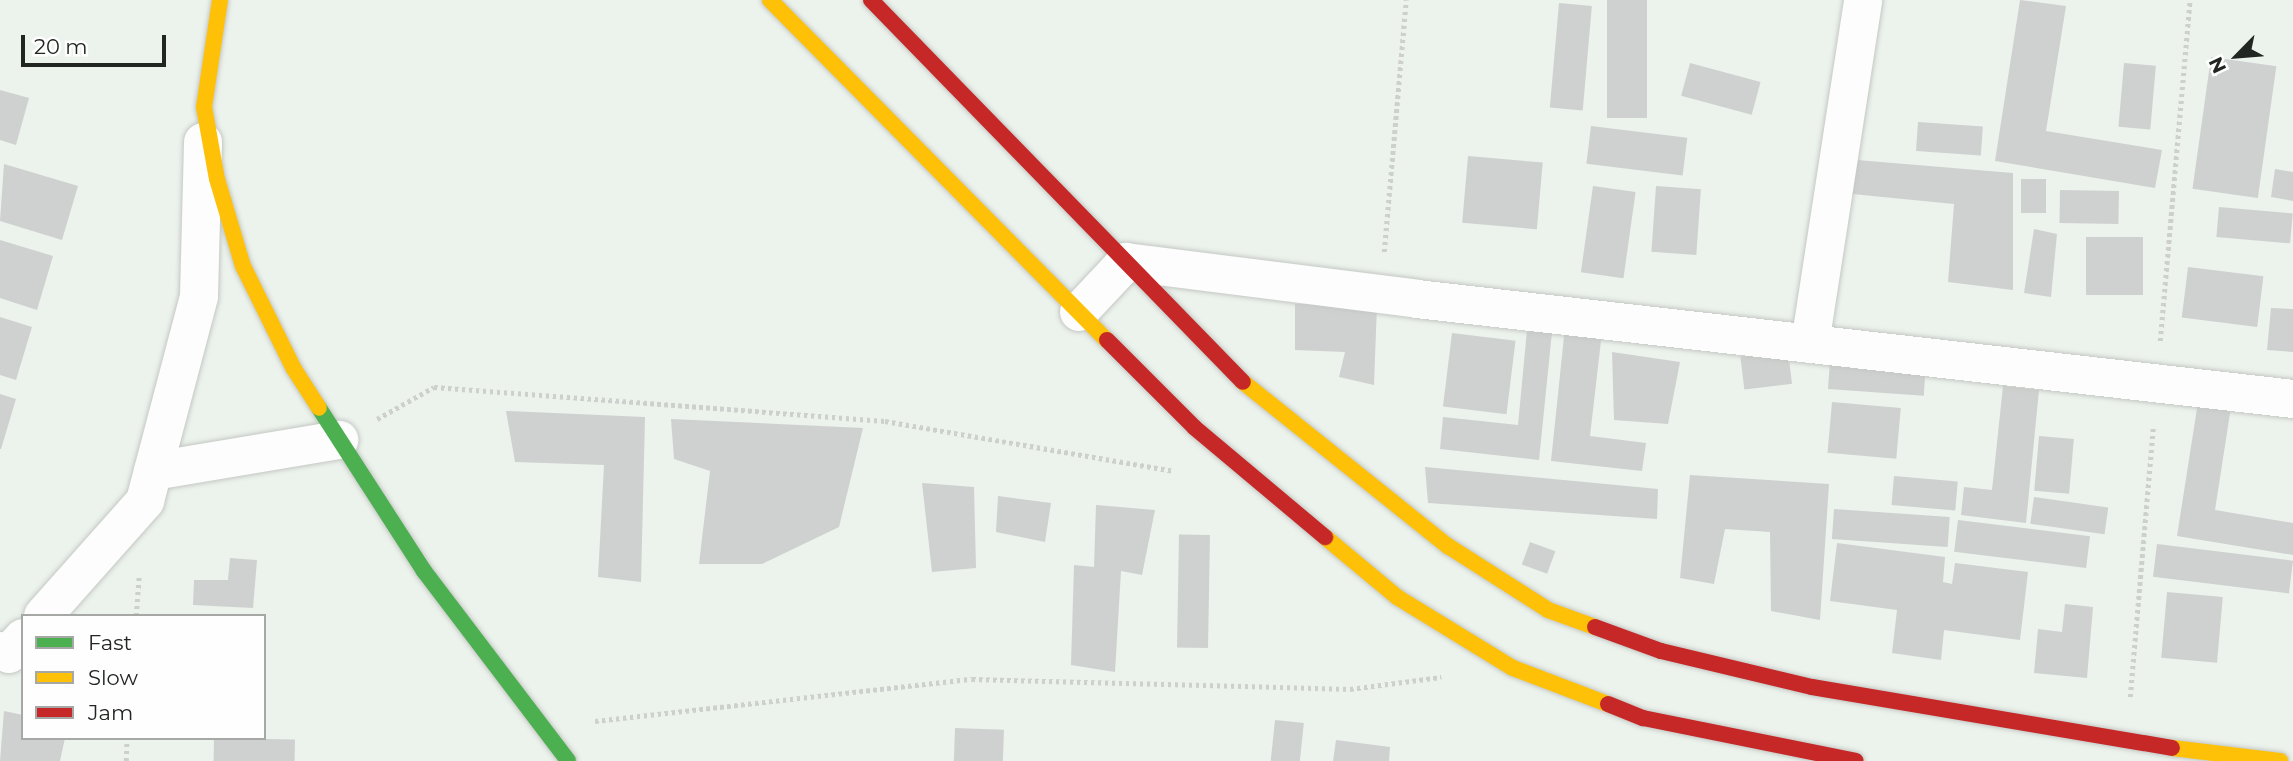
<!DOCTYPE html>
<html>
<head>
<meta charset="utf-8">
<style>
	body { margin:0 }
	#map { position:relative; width:2293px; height:761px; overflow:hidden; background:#ecf2ec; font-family:Montserrat,sans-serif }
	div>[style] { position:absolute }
	.building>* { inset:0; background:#cfd1d0; transform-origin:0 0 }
	.path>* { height:4.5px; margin-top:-2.25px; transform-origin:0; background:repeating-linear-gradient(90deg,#cdd0cd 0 3.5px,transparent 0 7px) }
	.roads { filter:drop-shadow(0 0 2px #c4c8c4) drop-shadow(0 0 2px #c4c8c4) }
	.street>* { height:38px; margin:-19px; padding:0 19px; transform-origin:19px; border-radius:19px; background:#fcfdfc }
	.fast>* { height:16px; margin:-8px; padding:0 8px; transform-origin:8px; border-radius:8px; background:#4caf50 }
	.slow>* { height:16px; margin:-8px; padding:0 8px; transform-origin:8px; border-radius:8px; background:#ffc107 }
	.jam>* { height:16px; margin:-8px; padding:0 8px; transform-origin:8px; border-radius:8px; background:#c62828 }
	span { translate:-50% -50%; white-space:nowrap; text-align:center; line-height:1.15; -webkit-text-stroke:7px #fefefe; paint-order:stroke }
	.legend { position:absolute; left:21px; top:614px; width:245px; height:126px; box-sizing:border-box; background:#fefefe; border:2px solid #a6a8a6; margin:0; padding:9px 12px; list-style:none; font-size:21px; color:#222622 }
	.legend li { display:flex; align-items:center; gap:14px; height:35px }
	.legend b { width:35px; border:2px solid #a6a8a6 }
	.north { position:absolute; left:2202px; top:21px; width:70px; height:70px; -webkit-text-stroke:5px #fefefe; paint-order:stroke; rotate:245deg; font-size:19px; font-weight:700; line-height:28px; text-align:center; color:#222622 }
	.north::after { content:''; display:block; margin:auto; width:24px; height:32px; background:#222622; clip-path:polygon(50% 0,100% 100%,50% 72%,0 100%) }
	.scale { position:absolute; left:21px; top:35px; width:145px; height:32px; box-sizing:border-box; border:4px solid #222622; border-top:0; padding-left:9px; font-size:21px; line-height:24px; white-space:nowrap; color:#222622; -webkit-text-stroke:5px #fefefe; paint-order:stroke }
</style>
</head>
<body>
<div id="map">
	<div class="building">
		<div style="left:1607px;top:0;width:40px;height:118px"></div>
		<div style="clip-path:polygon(2020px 0,2066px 6px,2046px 131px,2162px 150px,2155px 188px,1995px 161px)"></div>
		<div style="left:1559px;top:3px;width:33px;height:105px;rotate:5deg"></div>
		<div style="left:2211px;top:57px;width:66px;height:133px;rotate:8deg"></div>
		<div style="left:1690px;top:63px;width:73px;height:34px;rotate:15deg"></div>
		<div style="left:2124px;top:63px;width:32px;height:64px;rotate:5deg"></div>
		<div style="clip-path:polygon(0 90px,29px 98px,16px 145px,0 140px)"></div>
		<div style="left:1918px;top:122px;width:65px;height:29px;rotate:4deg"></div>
		<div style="left:1591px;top:126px;width:97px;height:38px;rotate:7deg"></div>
		<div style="left:1468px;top:156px;width:75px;height:67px;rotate:5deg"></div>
		<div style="clip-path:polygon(1845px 159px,2013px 173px,2013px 290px,1948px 282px,1954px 204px,1842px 193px)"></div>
		<div style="clip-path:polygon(4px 164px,78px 186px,62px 240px,0 221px)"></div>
		<div style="clip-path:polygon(2275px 169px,2293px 172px,2293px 201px,2271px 197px)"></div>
		<div style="left:2021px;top:179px;width:25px;height:34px"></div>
		<div style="left:1593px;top:186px;width:43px;height:87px;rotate:8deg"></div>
		<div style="left:1656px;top:186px;width:45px;height:66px;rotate:4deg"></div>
		<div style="left:2060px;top:190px;width:59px;height:33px;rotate:1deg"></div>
		<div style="left:2219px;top:207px;width:74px;height:30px;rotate:5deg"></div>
		<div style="clip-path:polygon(2034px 229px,2057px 234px,2051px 297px,2024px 293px)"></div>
		<div style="left:2086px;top:237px;width:57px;height:58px"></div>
		<div style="clip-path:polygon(0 240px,53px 256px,37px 310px,0 298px)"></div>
		<div style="left:2188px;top:267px;width:76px;height:51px;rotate:7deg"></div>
		<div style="clip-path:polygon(1295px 304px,1377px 305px,1374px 385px,1339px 377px,1345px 352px,1295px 350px)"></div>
		<div style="clip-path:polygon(2271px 308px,2293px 309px,2293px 352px,2267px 350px)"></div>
		<div style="clip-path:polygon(0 317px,32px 327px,16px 380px,0 375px)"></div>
		<div style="clip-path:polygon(1565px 327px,1602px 332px,1590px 436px,1646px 443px,1642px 471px,1551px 461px)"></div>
		<div style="clip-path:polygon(1527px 330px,1552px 332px,1539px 460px,1440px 449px,1443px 417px,1518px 425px)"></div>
		<div style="left:1452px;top:333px;width:64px;height:74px;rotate:7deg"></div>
		<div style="left:1788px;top:351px;width:33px;height:48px;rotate:83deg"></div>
		<div style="clip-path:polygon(1612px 352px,1680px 362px,1668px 424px,1614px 420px)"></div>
		<div style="left:1830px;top:360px;width:96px;height:29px;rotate:4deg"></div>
		<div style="clip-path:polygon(2003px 386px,2039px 390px,2026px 523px,1961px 515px,1964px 487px,1992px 490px)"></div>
		<div style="clip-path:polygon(0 394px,16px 399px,1px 449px,0 449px)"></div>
		<div style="left:1832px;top:402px;width:69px;height:51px;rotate:5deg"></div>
		<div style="clip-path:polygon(2198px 402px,2231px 407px,2215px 510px,2293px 523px,2293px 555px,2177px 536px)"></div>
		<div style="clip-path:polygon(506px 411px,645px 417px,641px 582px,598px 577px,604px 465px,515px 462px)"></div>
		<div style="clip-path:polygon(671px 419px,863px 428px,839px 527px,762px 564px,699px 564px,710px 471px,674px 459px)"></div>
		<div style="left:2039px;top:436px;width:35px;height:55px;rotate:5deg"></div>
		<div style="clip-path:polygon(1425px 467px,1658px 489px,1657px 519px,1428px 503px)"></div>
		<div style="clip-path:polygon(1690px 475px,1829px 484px,1820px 620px,1771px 611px,1770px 532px,1725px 529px,1714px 584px,1680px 578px)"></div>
		<div style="left:1894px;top:476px;width:64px;height:29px;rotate:5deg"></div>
		<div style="clip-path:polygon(922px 483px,974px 487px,976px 568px,932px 572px)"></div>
		<div style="clip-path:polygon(998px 496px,1051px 503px,1045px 542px,996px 532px)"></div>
		<div style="left:2034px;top:497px;width:75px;height:27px;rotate:8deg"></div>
		<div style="clip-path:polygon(1096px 505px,1155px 510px,1142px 575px,1121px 571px,1115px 672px,1071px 665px,1074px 565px,1094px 567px)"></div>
		<div style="left:1834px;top:509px;width:116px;height:30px;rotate:4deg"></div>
		<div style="left:1958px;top:520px;width:133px;height:32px;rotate:7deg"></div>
		<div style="left:1210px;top:535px;width:113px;height:31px;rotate:91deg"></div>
		<div style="left:1530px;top:542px;width:27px;height:24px;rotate:20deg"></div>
		<div style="clip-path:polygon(1837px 543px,1945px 557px,1943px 582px,1952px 584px,1955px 563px,2028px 572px,2020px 640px,1944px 630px,1941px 660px,1892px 653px,1897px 610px,1830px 601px)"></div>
		<div style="left:2157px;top:544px;width:137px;height:33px;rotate:7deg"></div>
		<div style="clip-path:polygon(230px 558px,257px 560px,253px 608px,193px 605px,194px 580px,228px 580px)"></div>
		<div style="left:2167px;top:592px;width:56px;height:66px;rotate:5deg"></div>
		<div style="clip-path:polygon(2065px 604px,2093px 607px,2087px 678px,2034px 673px,2038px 629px,2062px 632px)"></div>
		<div style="clip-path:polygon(4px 711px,23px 715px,23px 738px,65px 738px,60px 761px,0 761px)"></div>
		<div style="left:1275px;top:720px;width:29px;height:41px;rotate:6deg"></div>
		<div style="left:955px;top:728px;width:49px;height:33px;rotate:2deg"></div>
		<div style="left:214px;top:738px;width:81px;height:23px;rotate:1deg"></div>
		<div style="clip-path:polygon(1336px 740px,1390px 747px,1389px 761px,1333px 761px)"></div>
	</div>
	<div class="path">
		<div style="left:1384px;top:252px;width:253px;rotate:-85deg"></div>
		<div style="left:2160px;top:341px;width:342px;rotate:-85deg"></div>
		<div style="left:377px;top:419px;width:65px;rotate:-29.3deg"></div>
		<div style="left:434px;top:387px;width:452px;rotate:4.3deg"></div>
		<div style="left:885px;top:421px;width:292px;rotate:9.8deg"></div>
		<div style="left:136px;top:616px;width:41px;rotate:-85.8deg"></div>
		<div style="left:2130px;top:697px;width:272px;rotate:-85.1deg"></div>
		<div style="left:595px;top:721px;width:379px;rotate:-6.4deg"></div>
		<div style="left:972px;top:679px;width:378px;rotate:1.5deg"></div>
		<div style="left:1350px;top:689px;width:92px;rotate:-7.5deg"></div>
		<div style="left:126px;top:761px;width:23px;rotate:-88deg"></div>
	</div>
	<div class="roads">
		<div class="street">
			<div style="left:1079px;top:312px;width:69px;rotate:-46.8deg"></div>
			<div style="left:1126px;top:262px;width:293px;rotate:7.2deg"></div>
			<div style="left:1417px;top:299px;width:882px;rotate:6.51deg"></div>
			<div style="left:1810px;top:344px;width:348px;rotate:-81.2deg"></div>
			<div style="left:153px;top:471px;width:189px;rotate:-9.5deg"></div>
			<div style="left:43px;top:616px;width:154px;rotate:-48.4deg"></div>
			<div style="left:145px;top:501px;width:212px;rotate:-75.2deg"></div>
			<div style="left:199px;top:296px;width:154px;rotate:-88.5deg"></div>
			<div style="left:0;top:651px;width:9px;rotate:18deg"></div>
			<div style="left:9px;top:654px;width:21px;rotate:-49deg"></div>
		</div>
		<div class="fast">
			<div style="left:319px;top:408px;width:194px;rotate:57.2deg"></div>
			<div style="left:424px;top:571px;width:238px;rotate:52.8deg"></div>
		</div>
		<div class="slow">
			<div style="left:220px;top:0;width:108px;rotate:98.5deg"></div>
			<div style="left:204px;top:107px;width:73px;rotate:79.8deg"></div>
			<div style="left:217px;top:179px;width:91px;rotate:73.4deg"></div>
			<div style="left:243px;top:266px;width:115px;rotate:63.7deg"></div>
			<div style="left:294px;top:369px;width:46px;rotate:57.3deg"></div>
			<div style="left:770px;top:0;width:479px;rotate:45.3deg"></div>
			<div style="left:1243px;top:382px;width:263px;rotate:38.7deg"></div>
			<div style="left:1448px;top:546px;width:119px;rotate:32.6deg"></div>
			<div style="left:1548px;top:610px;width:50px;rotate:19.9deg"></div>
			<div style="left:1325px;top:537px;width:94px;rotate:39.8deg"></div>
			<div style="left:1397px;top:597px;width:136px;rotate:31.5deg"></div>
			<div style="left:1513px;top:668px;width:102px;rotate:20.8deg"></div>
			<div style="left:2172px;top:748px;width:109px;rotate:6.9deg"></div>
		</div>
		<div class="jam">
			<div style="left:871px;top:0;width:533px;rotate:45.76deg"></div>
			<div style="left:1107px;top:340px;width:124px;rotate:45deg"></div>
			<div style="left:1195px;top:428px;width:170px;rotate:40deg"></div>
			<div style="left:1595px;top:627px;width:70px;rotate:20deg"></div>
			<div style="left:1661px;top:651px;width:155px;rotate:13.4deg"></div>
			<div style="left:1812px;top:687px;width:365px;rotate:9.6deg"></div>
			<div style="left:1608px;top:704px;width:38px;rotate:22deg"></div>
			<div style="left:1643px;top:718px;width:217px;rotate:11.4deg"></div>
		</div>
	</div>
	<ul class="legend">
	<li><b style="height:9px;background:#4caf50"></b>Fast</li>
	<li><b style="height:9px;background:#ffc107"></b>Slow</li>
	<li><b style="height:9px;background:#c62828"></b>Jam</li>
	</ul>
	<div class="north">N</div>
	<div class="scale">20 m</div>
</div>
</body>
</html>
